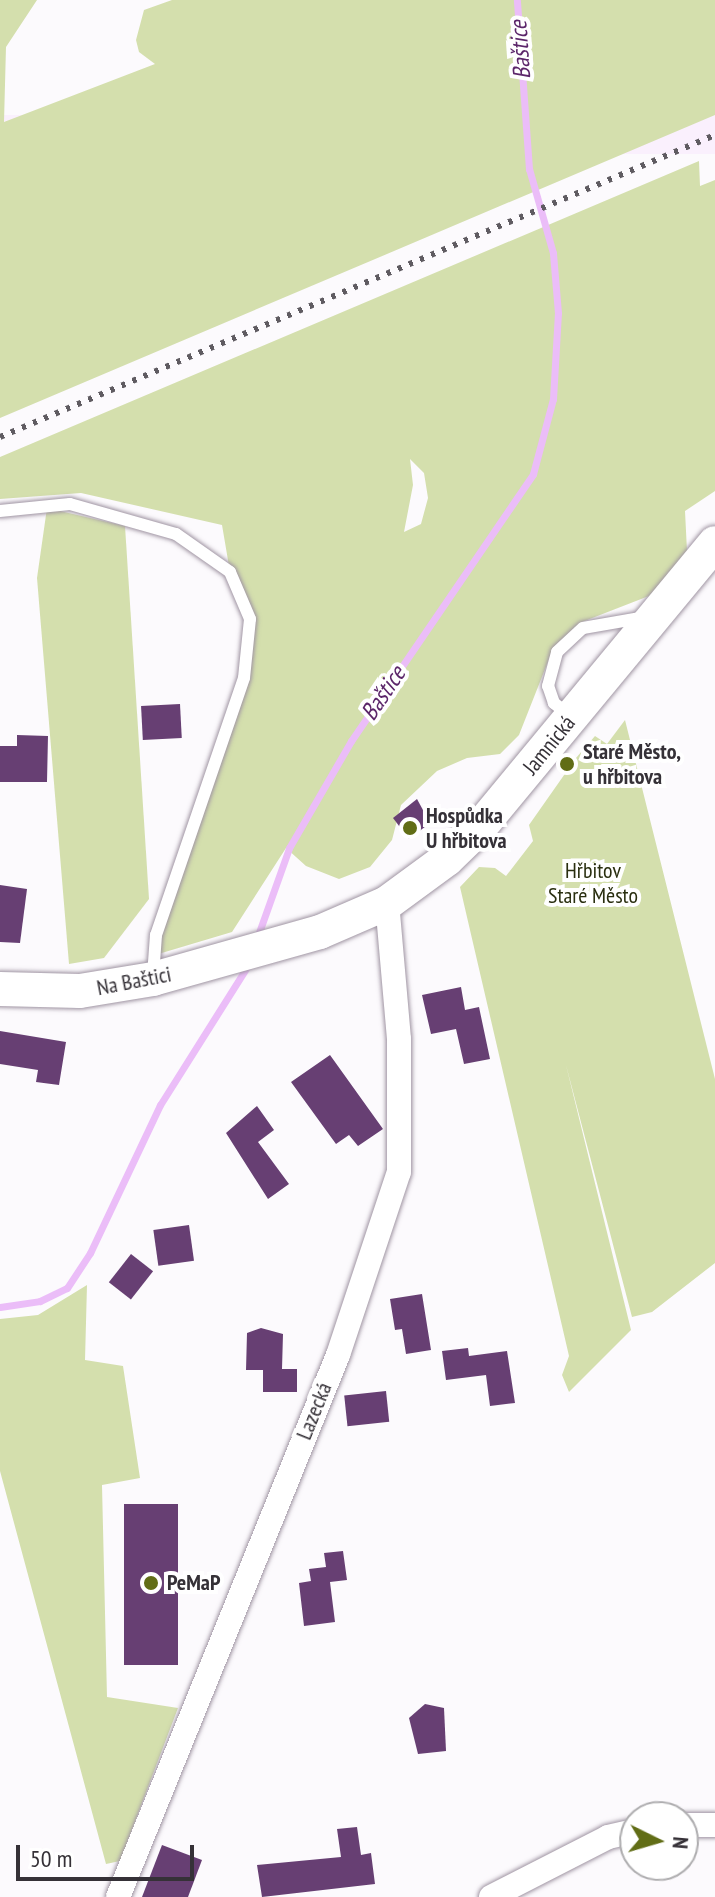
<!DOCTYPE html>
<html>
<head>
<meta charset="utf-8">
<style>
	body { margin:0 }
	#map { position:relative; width:715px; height:1897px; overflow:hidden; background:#fcfafd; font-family:"PT Sans Narrow",sans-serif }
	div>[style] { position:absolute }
	.built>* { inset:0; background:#faf0fd; transform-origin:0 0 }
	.green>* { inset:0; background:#d4dfad }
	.stream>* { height:7px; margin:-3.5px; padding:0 3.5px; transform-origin:3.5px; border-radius:3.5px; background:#ebbdf8 }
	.building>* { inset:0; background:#673f73; transform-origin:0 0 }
	.roads { filter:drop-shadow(0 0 2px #a095a3) drop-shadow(0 0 2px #a095a3) }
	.lane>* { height:12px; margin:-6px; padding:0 6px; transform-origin:6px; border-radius:6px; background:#fff }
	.street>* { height:24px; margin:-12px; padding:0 12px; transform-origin:12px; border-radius:12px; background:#fff }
	.secondary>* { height:34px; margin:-17px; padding:0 17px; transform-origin:17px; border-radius:17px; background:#fff }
	.rail>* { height:6px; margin-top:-3px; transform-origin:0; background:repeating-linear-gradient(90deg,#5f5b61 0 4px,transparent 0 12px) }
	.dots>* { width:22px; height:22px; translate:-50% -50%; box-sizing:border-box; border:4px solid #fff; border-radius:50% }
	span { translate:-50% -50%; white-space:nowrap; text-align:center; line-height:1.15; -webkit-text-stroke:8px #fff; paint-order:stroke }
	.street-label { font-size:22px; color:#353137 }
	.poi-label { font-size:22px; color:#353137; font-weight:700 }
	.left { translate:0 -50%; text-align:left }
	.park-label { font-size:22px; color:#292e0f }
	.water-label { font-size:24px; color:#5c266a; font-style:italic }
	.north { position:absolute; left:619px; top:1801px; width:80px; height:80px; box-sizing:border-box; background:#fff; border:2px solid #aeadaf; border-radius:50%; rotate:95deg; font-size:22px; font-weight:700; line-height:32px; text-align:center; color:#353137 }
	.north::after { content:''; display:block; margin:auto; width:28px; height:36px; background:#616d16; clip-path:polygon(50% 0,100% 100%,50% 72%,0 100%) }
	.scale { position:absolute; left:16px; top:1845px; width:178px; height:36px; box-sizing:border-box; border:4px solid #353137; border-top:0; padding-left:10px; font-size:24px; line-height:28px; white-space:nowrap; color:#353137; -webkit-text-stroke:6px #fff; paint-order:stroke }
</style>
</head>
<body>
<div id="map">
	<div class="built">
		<div style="left:715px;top:115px;width:39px;height:777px;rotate:90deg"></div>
	</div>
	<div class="green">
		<div style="clip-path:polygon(0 0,37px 0,6px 47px,4px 122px,155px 64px,139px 52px,136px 40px,144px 10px,172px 0,715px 0,715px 115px,0 418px)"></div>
		<div style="clip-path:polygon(evenodd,699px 161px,700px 186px,715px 180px,715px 491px,685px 511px,687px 551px,654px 594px,582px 622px,551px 654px,519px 735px,500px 754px,467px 758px,437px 771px,401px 805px,392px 840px,370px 867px,339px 879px,306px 866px,286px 848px,232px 932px,155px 955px,244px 678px,250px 619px,230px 572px,222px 525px,81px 493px,0 499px,0 457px,699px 161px,410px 459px,424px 473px,428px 498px,421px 524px,404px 532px,413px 485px,410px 459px)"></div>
		<div style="clip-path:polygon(47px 508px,125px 526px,149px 899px,104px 958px,69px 964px,37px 578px)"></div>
		<div style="clip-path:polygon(625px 720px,715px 1079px,715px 1263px,652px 1312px,632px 1317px,566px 1065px,631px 1330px,569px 1392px,562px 1375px,569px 1356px,460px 887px,479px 867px,495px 868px,506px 876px,533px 841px,529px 825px,576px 758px,595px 736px,607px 744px)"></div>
		<div style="clip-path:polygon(87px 1285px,85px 1360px,123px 1366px,140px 1478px,102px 1485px,107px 1697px,178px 1708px,120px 1861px,106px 1864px,0 1471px,0 1319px,38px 1315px)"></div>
	</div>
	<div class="stream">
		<div style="left:257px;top:938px;width:96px;rotate:-70.4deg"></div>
		<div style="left:289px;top:848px;width:124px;rotate:-59.9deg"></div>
		<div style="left:351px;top:741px;width:323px;rotate:-55.7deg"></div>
		<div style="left:533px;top:474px;width:78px;rotate:-75.1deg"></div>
		<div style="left:553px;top:399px;width:86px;rotate:-86.7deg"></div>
		<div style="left:558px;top:313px;width:60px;rotate:-94.8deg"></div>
		<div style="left:553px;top:253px;width:87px;rotate:-105.9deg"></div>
		<div style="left:529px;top:169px;width:169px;rotate:-94.1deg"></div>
		<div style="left:0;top:1307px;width:40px;rotate:-8.5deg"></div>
		<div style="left:40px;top:1301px;width:30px;rotate:-26deg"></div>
		<div style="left:67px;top:1288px;width:42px;rotate:-56.7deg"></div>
		<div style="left:90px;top:1253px;width:164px;rotate:-64.7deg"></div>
		<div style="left:160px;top:1105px;width:165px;rotate:-57.8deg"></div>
	</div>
	<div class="building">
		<div style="left:180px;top:704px;width:34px;height:39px;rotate:87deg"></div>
		<div style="clip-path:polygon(17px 735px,48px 736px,47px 782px,0 782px,0 746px,17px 746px)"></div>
		<div style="clip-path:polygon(417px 799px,430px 823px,409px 839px,393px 818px)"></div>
		<div style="clip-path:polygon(0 885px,27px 889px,20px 943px,0 942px)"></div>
		<div style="clip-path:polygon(461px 987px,465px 1010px,479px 1007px,490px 1059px,464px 1064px,456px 1029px,431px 1034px,422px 995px)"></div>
		<div style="clip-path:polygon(0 1031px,66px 1042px,59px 1085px,36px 1082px,38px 1070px,0 1064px)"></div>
		<div style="clip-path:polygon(330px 1055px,383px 1129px,358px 1146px,349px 1135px,336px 1144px,291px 1082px)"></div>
		<div style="clip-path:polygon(257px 1106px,274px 1130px,258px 1142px,289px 1184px,268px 1199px,226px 1133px)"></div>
		<div style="left:189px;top:1225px;width:36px;height:36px;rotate:82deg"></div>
		<div style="left:131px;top:1254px;width:28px;height:36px;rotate:38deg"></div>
		<div style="clip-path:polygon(422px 1294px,431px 1350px,406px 1354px,402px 1329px,395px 1330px,390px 1299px)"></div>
		<div style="clip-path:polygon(261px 1328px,283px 1334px,282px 1369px,297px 1369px,297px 1392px,263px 1392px,263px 1370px,246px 1370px,247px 1333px)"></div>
		<div style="clip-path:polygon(468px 1348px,469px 1356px,507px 1351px,515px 1403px,490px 1406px,486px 1375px,446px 1380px,442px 1351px)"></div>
		<div style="left:386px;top:1391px;width:31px;height:42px;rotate:84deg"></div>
		<div style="left:124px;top:1504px;width:54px;height:161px"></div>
		<div style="clip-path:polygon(343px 1551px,347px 1580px,330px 1582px,335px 1622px,304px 1626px,299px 1583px,311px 1581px,309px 1569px,326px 1567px,324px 1553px)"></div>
		<div style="clip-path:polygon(425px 1704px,444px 1708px,446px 1751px,418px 1754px,409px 1718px)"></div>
		<div style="clip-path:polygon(357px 1827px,361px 1855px,371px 1853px,375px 1884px,262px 1897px,257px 1865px,341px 1857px,337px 1829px)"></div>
		<div style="clip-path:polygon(162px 1845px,202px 1860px,188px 1897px,142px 1897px)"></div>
	</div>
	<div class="roads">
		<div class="lane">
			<div style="left:0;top:511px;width:70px;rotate:-5.7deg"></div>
			<div style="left:70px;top:504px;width:110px;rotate:15.8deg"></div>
			<div style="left:176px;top:534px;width:66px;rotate:35.1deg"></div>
			<div style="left:230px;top:572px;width:51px;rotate:66.9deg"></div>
			<div style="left:250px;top:619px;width:59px;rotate:95.8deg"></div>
			<div style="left:244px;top:678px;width:272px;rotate:108.9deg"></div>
			<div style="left:156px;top:935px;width:41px;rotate:94.2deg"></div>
			<div style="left:570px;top:716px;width:21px;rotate:-141deg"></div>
			<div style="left:554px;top:703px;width:18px;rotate:-109deg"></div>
			<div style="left:548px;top:686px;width:35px;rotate:-75deg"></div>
			<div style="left:557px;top:652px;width:35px;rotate:-43deg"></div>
			<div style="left:583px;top:628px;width:64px;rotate:-9.9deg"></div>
		</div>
		<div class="street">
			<div style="left:683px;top:1825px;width:32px"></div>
			<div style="left:118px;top:1897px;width:585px;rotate:-67.91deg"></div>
			<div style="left:338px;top:1355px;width:193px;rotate:-71.6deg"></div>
			<div style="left:399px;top:1172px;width:133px;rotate:-90deg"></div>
			<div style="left:399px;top:1039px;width:137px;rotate:-95deg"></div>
			<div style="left:491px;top:1897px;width:131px;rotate:-27.1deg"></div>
			<div style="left:608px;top:1837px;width:28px;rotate:-13deg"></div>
		</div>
		<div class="secondary">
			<div style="left:0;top:989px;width:80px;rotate:1.4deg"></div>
			<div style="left:80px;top:991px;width:74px;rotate:-9.3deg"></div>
			<div style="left:153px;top:979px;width:173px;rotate:-15.7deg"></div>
			<div style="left:320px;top:932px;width:73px;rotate:-23.4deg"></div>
			<div style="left:387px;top:903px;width:74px;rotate:-36.3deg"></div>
			<div style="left:447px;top:859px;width:47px;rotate:-44.1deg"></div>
			<div style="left:481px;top:826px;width:367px;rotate:-50.4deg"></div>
		</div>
	</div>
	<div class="rail">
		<div style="left:0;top:437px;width:776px;rotate:-22.9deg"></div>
	</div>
	<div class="dots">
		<div style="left:567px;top:764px;background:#616d16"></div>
		<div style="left:410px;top:828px;background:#616d16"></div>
		<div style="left:151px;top:1583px;background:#616d16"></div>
	</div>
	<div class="street-label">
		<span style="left:549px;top:745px;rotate:-51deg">Jamnická</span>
		<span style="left:134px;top:981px;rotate:-11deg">Na Baštici</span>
		<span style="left:314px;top:1411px;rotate:-68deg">Lazecká</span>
	</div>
	<div class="poi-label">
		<span class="left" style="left:583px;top:764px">Staré Město,<br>u hřbitova</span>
		<span class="left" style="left:426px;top:828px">Hospůdka<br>U hřbitova</span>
		<span class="left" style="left:167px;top:1583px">PeMaP</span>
	</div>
	<div class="park-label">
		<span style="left:593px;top:883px">Hřbitov<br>Staré Město</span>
	</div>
	<div class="water-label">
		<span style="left:520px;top:50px;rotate:-94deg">Baštice</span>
		<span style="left:383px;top:693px;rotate:-56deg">Baštice</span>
	</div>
	<div class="north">N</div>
	<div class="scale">50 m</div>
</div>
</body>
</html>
